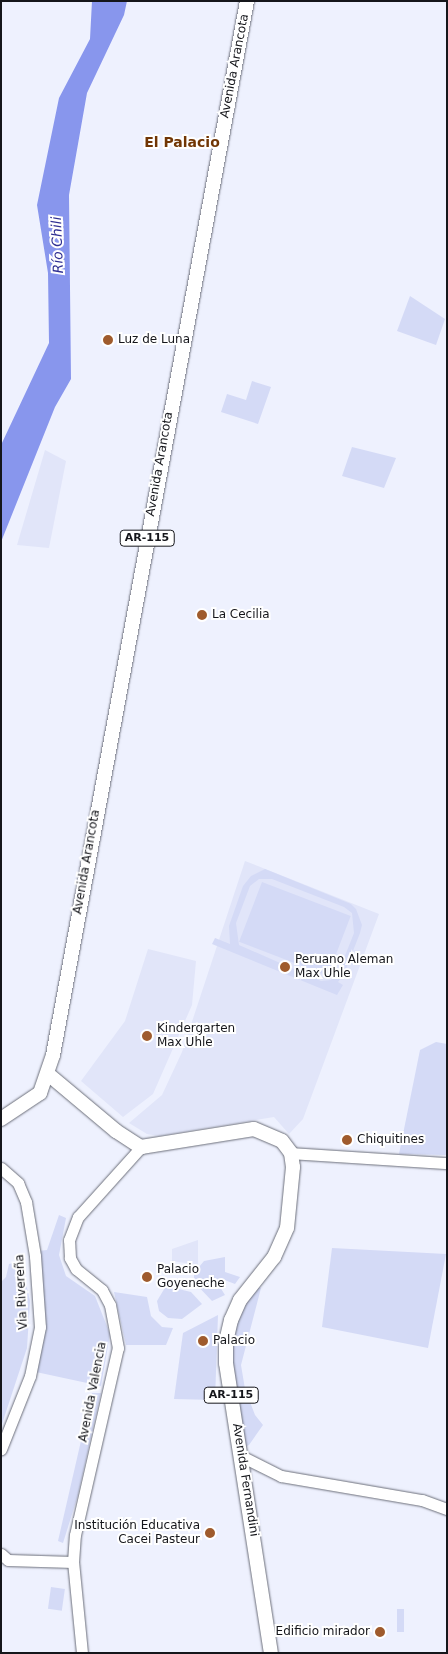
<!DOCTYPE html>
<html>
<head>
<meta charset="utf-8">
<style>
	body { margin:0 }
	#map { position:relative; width:448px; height:1654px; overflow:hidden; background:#eef1fe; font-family:"DejaVu Sans",sans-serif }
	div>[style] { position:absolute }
	.built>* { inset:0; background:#e1e5f9 }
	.green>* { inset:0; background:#d4daf6; transform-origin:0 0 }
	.water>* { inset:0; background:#8896ed }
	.roads { filter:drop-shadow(0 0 1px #6c6f7a) drop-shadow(0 0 1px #6c6f7a) }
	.minor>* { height:11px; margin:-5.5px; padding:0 5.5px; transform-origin:5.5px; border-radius:5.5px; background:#fff }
	.major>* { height:14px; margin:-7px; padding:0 7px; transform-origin:7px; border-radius:7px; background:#fff }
	.dots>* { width:14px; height:14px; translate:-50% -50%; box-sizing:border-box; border:2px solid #fff; border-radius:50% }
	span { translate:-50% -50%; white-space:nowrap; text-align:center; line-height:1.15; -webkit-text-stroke:4px #fff; paint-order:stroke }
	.shield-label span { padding:1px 4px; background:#fff; border:1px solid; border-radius:4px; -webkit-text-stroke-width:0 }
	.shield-label { font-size:11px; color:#15161b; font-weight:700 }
	.street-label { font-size:12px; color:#15161b }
	.poi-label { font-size:12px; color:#15161b }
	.left { translate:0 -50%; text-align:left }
	.right { translate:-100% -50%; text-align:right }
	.neighbourhood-label { font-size:14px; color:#713605; font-weight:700 }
	.water-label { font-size:14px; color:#2f2f92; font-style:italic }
	.frame { position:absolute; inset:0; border:2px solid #15161b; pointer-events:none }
</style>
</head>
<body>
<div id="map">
	<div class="built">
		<div style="clip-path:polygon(45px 450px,66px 461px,49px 548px,17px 545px)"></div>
		<div style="clip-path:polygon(245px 861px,379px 914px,303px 1119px,289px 1134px,274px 1117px,159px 1136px,147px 1134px,129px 1123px,162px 1095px,182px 1052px)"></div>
		<div style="clip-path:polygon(148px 949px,196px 961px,192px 1005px,153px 1094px,123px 1117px,81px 1081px,125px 1021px)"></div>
		<div style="clip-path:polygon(198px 1240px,198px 1265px,172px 1261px,172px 1249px)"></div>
	</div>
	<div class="green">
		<div style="clip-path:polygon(410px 296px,445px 319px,436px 345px,397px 331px)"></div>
		<div style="clip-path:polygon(252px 381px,271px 387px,258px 424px,221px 412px,227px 394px,246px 400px)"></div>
		<div style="clip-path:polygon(352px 447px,396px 458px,384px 488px,342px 476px)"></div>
		<div style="clip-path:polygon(evenodd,265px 869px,351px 904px,356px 909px,362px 925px,360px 933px,344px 974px,338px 982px,343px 985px,337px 995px,212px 944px,215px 938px,230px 944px,229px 926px,243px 886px,251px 876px,265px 869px,259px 879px,272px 879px,344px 907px,352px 913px,354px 933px,339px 971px,331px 980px,321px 981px,239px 945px,236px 923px,250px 886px,259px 879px)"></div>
		<div style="left:262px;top:882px;width:95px;height:64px;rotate:21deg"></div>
		<div style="clip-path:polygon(436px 1042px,447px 1044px,447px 1155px,399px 1154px,420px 1050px)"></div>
		<div style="clip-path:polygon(59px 1215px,66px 1218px,59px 1255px,66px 1276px,95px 1296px,110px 1334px,101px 1386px,36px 1372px,38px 1251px,47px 1250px)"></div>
		<div style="clip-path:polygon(332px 1248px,446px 1254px,428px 1348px,322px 1327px)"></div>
		<div style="clip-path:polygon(225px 1257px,225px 1272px,240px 1277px,235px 1284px,222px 1279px,218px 1284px,225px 1295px,212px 1301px,194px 1282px,194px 1273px,204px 1261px)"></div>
		<div style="clip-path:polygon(21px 1261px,30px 1301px,27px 1348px,1px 1427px,1px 1282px,6px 1277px,9px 1264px)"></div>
		<div style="clip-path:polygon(166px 1286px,191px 1292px,202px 1304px,182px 1319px,168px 1318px,159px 1311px,157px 1301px)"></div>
		<div style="clip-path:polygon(255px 1286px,261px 1288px,241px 1365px,245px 1389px,255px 1415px,263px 1425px,249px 1445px,245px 1447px,230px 1366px,232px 1332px,244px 1303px)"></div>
		<div style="clip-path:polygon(114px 1292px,147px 1297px,151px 1316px,162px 1327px,173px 1328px,166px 1345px,126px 1345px)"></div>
		<div style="clip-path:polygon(218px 1315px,215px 1400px,174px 1399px,183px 1333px)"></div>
		<div style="clip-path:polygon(92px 1393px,101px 1393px,78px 1495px,63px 1543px,58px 1541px)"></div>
		<div style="left:51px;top:1587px;width:14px;height:22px;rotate:8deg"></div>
		<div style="left:397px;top:1609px;width:7px;height:23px"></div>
	</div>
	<div class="water">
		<div style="clip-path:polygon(92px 1px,127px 1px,124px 15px,87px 93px,69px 195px,71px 379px,55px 407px,1px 542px,1px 445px,49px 343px,48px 273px,37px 205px,59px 98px,90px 39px)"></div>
	</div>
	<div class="roads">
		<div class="minor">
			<div style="left:291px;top:1153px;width:156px;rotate:3.7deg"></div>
			<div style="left:1px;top:1168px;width:23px;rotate:41deg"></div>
			<div style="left:18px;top:1183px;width:21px;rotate:67deg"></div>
			<div style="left:26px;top:1202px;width:55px;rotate:80.5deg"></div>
			<div style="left:35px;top:1256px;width:71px;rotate:86deg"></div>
			<div style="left:40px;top:1327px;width:50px;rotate:101.5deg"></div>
			<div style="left:30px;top:1376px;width:79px;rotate:111.7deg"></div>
			<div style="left:241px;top:1456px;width:45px;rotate:26.6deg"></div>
			<div style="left:281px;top:1476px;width:143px;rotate:9.7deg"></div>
			<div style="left:422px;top:1500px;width:27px;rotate:20deg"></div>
			<div style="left:1px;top:1554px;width:9px;rotate:41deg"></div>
			<div style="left:8px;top:1560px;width:65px;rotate:1.8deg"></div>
			<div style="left:82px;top:1653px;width:91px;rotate:-95.6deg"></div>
			<div style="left:73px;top:1562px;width:27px;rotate:-86deg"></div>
			<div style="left:75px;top:1535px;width:192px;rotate:-77.1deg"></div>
			<div style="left:118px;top:1348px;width:44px;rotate:-100.5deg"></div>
			<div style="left:110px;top:1305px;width:17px;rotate:-118deg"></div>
			<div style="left:102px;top:1290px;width:33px;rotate:-141deg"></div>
			<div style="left:76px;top:1269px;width:13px;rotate:-119deg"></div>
			<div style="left:70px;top:1258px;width:18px;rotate:-93deg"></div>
			<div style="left:69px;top:1240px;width:25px;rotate:-69deg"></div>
			<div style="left:78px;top:1217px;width:94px;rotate:-48deg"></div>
		</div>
		<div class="major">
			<div style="left:48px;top:1074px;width:89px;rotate:40deg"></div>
			<div style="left:116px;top:1131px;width:30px;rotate:33deg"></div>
			<div style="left:141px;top:1147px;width:114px;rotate:-9.1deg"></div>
			<div style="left:254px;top:1129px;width:30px;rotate:23deg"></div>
			<div style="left:282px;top:1141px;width:15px;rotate:53deg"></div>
			<div style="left:291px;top:1153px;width:14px;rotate:82deg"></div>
			<div style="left:293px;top:1167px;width:61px;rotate:95.6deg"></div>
			<div style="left:287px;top:1228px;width:32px;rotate:114deg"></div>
			<div style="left:274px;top:1257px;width:55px;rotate:128.3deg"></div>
			<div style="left:240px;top:1300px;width:22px;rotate:114deg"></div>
			<div style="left:231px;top:1320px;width:22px;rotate:103deg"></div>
			<div style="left:226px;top:1341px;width:22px;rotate:90deg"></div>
			<div style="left:226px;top:1363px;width:293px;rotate:81.2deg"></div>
			<div style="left:1px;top:1119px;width:47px;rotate:-33.7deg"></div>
			<div style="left:40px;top:1093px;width:40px;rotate:-71.1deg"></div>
			<div style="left:53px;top:1055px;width:1072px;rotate:-79.57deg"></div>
		</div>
	</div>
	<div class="dots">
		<div style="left:108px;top:340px;background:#9f5b2d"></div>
		<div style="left:202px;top:615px;background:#9f5b2d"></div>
		<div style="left:285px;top:967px;background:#9f5b2d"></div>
		<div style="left:147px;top:1036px;background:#9f5b2d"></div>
		<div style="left:347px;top:1140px;background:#9f5b2d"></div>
		<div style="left:147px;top:1277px;background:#9f5b2d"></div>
		<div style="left:203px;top:1341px;background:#9f5b2d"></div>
		<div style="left:210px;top:1533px;background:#9f5b2d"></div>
		<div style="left:380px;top:1632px;background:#9f5b2d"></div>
	</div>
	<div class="shield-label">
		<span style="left:147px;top:538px">AR-115</span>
		<span style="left:231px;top:1395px">AR-115</span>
	</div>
	<div class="street-label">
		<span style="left:235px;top:66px;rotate:-79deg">Avenida Arancota</span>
		<span style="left:160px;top:464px;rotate:-80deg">Avenida Arancota</span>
		<span style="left:87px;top:862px;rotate:-80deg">Avenida Arancota</span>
		<span style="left:22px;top:1292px;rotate:-93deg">Via Rivereña</span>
		<span style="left:93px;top:1392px;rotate:-79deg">Avenida Valencia</span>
		<span style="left:245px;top:1480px;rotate:81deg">Avenida Fernandini</span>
	</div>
	<div class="poi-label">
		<span class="left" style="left:118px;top:340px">Luz de Luna</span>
		<span class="left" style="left:212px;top:615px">La Cecilia</span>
		<span class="left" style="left:295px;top:967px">Peruano Aleman<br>Max Uhle</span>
		<span class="left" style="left:157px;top:1036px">Kindergarten<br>Max Uhle</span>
		<span class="left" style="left:357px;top:1140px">Chiquitines</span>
		<span class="left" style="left:157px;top:1277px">Palacio<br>Goyeneche</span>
		<span class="left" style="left:213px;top:1341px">Palacio</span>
		<span class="right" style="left:200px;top:1533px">Institución Educativa<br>Cacei Pasteur</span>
		<span class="right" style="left:370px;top:1632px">Edificio mirador</span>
	</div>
	<div class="neighbourhood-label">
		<span style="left:182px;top:142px">El Palacio</span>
	</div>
	<div class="water-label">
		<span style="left:57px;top:245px;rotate:-92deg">Río Chili</span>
	</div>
	<div class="frame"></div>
</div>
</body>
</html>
